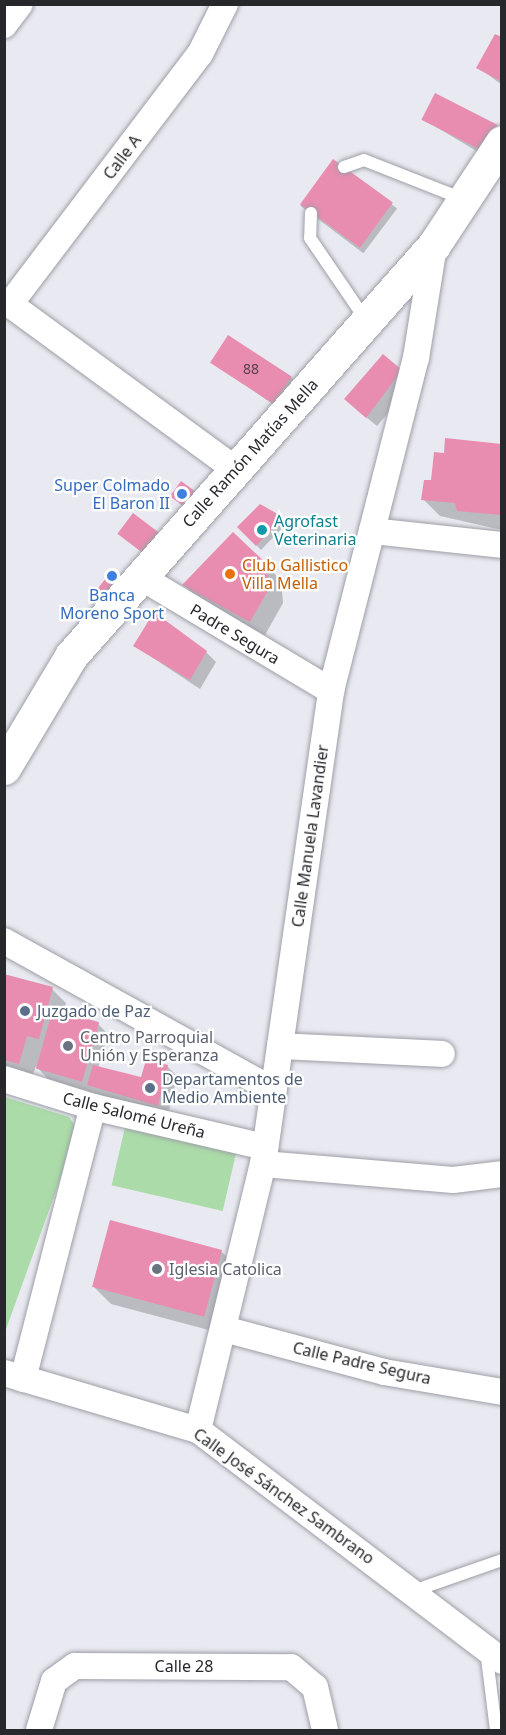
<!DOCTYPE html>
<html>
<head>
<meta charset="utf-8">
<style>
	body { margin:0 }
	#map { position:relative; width:506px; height:1735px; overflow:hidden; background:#e9eaf1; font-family:"Noto Sans",sans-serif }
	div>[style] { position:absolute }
	.green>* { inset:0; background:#abdba8; transform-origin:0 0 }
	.shadow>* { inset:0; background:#0003; transform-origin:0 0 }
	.building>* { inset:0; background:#e88db0; transform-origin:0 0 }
	.roads { filter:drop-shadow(0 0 2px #9d9fa6) drop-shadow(0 0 2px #9d9fa6) }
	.lane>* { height:12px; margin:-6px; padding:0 6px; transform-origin:6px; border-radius:6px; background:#fff }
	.street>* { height:26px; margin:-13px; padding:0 13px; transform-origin:13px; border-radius:13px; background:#fff }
	.secondary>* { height:33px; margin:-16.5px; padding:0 16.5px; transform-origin:16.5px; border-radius:16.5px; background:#fff }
	.dots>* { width:16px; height:16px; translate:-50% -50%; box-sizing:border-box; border:3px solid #fff; border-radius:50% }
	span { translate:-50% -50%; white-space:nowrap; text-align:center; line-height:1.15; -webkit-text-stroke:4.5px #fff; paint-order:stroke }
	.number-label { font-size:14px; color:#57414c }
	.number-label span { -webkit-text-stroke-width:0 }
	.street-label { font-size:16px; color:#27282b }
	.shop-label { font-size:16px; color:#366cbe }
	.right { translate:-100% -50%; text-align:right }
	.culture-label { font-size:16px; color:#0d838f }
	.left { translate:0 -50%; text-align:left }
	.food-label { font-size:16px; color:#c56008 }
	.service-label { font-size:16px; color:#4e5e75 }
	.worship-label { font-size:16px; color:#5b616d }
	.frame { position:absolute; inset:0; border:6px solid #27282b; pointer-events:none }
</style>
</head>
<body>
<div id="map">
	<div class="green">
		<div style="clip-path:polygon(5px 1097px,69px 1117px,78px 1130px,5px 1332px)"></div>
		<div style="left:126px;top:1123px;width:114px;height:64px;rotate:13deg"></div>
	</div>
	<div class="shadow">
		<div style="clip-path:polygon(502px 39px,502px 85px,478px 67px)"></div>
		<div style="clip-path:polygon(423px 119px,496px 126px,502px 132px,493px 161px)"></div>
		<div style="left:334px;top:161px;width:79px;height:56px;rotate:37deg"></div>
		<div style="clip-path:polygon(212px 362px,291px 377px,301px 387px,284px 412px)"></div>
		<div style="clip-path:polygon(401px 371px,402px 397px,377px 426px,356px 409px)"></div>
		<div style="clip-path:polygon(502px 445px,502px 530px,440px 516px,423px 499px,445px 455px)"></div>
		<div style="clip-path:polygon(260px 506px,287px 523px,261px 550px,239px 527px)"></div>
		<div style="clip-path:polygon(233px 534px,281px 580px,283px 603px,265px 635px,198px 599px,184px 585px)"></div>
		<div style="clip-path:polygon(135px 646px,206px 652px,216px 662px,200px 689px)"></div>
		<div style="clip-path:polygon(4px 976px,52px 989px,66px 1003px,63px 1014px,98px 1024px,108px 1034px,98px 1068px,140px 1079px,167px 1066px,177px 1076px,168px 1115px,48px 1079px,36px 1066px,32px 1077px,4px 1070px)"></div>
		<div style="clip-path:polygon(221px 1251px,238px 1268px,220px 1333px,111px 1304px,94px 1287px)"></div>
	</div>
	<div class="building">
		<div style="clip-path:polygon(495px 34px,502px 37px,502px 82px,476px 68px)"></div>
		<div style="left:435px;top:93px;width:70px;height:30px;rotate:27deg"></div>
		<div style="left:333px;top:159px;width:74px;height:56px;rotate:36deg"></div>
		<div style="left:228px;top:335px;width:76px;height:33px;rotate:33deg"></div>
		<div style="clip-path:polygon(383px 354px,402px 370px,366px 418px,344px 399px)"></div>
		<div style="clip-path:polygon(445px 438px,502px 444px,502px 515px,457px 511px,455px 503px,421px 500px,424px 480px,431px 480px,434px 452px,444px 453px)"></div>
		<div style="left:181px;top:481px;width:19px;height:19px;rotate:36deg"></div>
		<div style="clip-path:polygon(260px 504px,283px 517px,256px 546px,237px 527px)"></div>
		<div style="left:133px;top:513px;width:34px;height:26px;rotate:37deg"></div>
		<div style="clip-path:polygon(233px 532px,267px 564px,269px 589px,250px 622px,182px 585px)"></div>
		<div style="left:111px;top:572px;width:13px;height:26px;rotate:39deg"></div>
		<div style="clip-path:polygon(154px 612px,207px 651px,190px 680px,133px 646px)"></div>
		<div style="clip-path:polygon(4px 974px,53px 987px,39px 1039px,27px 1036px,19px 1064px,4px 1060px)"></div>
		<div style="left:53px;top:1009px;width:48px;height:62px;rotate:16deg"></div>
		<div style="clip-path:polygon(146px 1060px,168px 1065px,158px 1106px,87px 1085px,93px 1065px,141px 1077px)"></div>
		<div style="left:110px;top:1220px;width:116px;height:69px;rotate:15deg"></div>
	</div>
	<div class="roads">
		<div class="lane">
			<div style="left:344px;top:167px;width:21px;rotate:-19deg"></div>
			<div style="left:364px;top:160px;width:106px;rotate:21.5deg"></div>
			<div style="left:311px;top:213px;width:25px;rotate:92deg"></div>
			<div style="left:310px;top:238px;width:99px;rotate:55.7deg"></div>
			<div style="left:413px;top:1591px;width:94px;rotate:-19.2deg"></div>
			<div style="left:486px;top:1650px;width:81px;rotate:82.9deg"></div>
		</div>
		<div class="street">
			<div style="left:4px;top:25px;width:26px;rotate:-53deg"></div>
			<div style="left:4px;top:300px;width:286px;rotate:36.2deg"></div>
			<div style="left:10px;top:304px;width:314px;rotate:-52.8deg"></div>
			<div style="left:200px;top:54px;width:56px;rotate:-63.4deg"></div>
			<div style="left:372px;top:531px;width:131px;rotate:6.1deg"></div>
			<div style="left:139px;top:576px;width:224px;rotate:30.9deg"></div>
			<div style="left:4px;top:941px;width:308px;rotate:29deg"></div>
			<div style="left:280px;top:1046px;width:162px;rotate:2.8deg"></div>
			<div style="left:4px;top:1079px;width:93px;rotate:17.5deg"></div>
			<div style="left:93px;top:1107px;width:177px;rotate:13.1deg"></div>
			<div style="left:263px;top:1164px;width:191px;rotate:4.8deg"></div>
			<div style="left:453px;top:1180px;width:49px;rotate:-7deg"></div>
			<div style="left:224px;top:1329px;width:166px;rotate:15deg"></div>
			<div style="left:384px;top:1372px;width:120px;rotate:9.6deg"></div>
			<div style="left:4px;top:1373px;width:202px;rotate:16.4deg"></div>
			<div style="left:198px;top:1430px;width:382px;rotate:37.2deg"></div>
			<div style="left:23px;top:1379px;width:281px;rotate:-75.6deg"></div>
			<div style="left:198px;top:1430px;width:274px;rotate:-76.3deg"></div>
			<div style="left:263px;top:1164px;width:478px;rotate:-81.8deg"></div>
			<div style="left:331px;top:691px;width:344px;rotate:-75.7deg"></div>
			<div style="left:416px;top:358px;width:114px;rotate:-80.9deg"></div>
			<div style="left:39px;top:1730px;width:51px;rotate:-73deg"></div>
			<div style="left:54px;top:1681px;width:26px;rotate:-36deg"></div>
			<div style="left:75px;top:1666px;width:216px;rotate:0.3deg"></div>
			<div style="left:291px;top:1667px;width:31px;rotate:40deg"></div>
			<div style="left:315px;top:1687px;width:44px;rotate:76.9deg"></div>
		</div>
		<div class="secondary">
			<div style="left:4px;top:768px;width:131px;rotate:-59.1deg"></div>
			<div style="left:71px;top:656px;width:548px;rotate:-48.55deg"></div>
			<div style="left:434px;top:245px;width:123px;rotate:-56.6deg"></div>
		</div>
	</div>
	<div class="dots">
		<div style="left:182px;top:494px;background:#3f7fe0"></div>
		<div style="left:262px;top:530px;background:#0f9aa8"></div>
		<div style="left:230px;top:574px;background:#e8710a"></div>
		<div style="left:112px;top:576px;background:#3f7fe0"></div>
		<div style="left:25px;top:1011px;background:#5c6f8a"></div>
		<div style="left:68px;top:1046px;background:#6b7280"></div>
		<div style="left:150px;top:1088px;background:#5c6f8a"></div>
		<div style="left:157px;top:1269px;background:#6b7280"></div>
	</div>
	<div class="number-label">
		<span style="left:251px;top:369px">88</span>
	</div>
	<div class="street-label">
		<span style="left:122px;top:157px;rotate:-53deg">Calle A</span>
		<span style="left:250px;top:453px;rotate:-48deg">Calle Ramón Matías Mella</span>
		<span style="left:235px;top:634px;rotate:31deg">Padre Segura</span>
		<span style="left:310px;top:836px;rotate:-82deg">Calle Manuela Lavandier</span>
		<span style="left:134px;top:1115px;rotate:14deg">Calle Salomé Ureña</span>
		<span style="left:362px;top:1363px;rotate:13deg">Calle Padre Segura</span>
		<span style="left:284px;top:1496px;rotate:36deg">Calle José Sánchez Sambrano</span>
		<span style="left:184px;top:1666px">Calle 28</span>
	</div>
	<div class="shop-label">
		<span class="right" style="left:170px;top:494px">Super Colmado<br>El Baron II</span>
		<span style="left:112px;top:604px">Banca<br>Moreno Sport</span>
	</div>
	<div class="culture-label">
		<span class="left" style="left:274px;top:530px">Agrofast<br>Veterinaria</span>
	</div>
	<div class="food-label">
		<span class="left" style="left:242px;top:574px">Club Gallistico<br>Villa Mella</span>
	</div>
	<div class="service-label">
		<span class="left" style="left:37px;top:1011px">Juzgado de Paz</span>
		<span class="left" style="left:162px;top:1088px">Departamentos de<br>Medio Ambiente</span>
	</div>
	<div class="worship-label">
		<span class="left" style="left:80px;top:1046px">Centro Parroquial<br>Unión y Esperanza</span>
		<span class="left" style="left:169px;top:1269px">Iglesia Catolica</span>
	</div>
	<div class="frame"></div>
</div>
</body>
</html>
